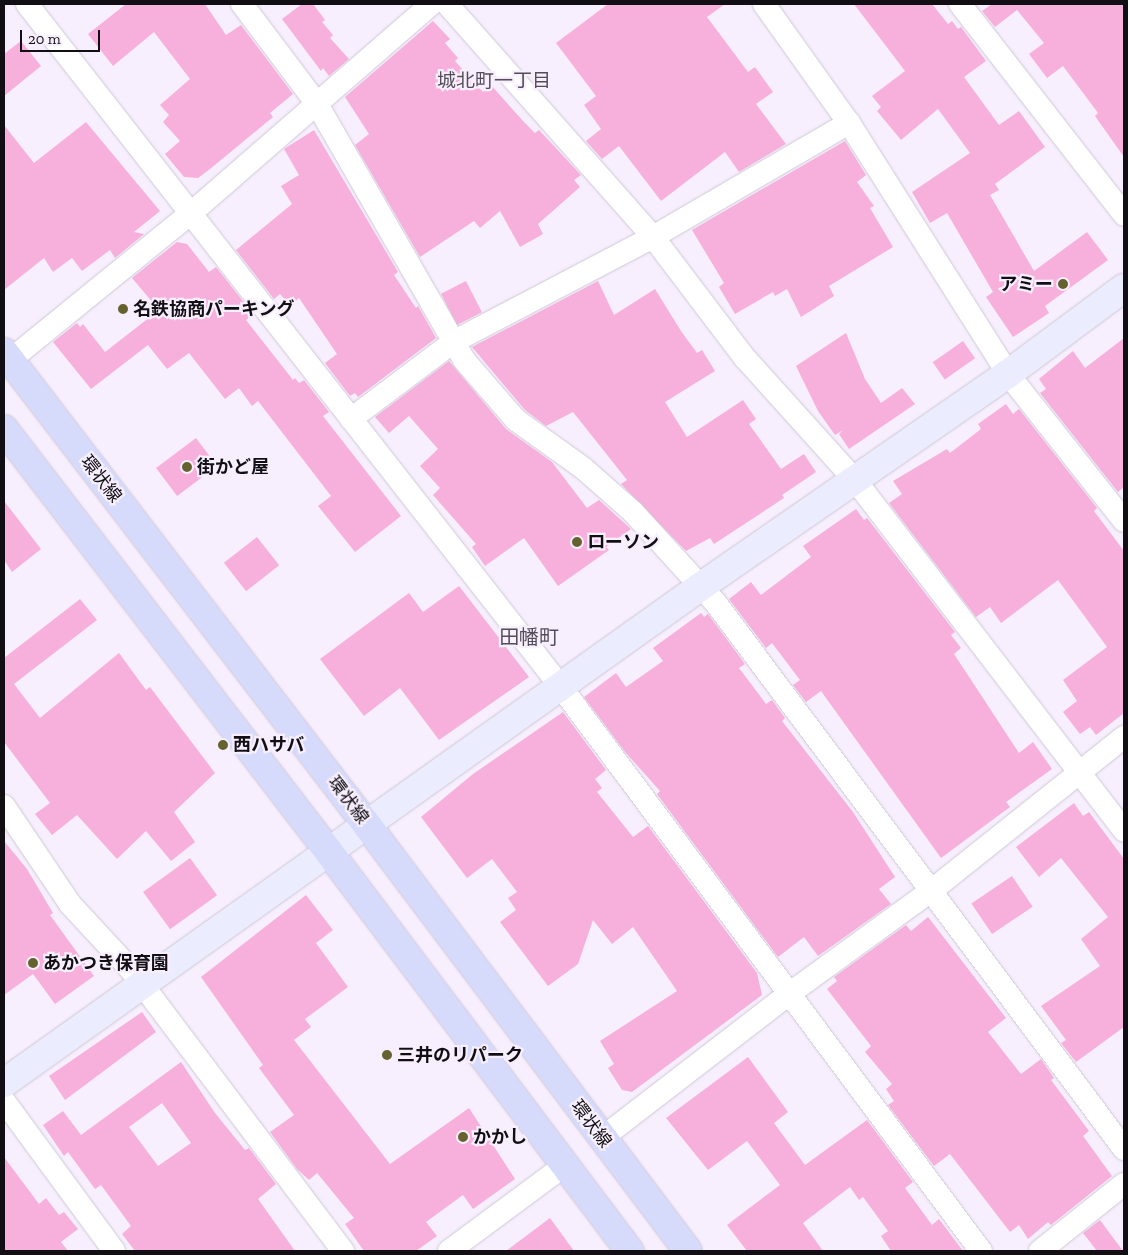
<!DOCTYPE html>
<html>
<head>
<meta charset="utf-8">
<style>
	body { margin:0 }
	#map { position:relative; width:1128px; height:1255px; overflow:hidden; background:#f7effd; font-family:"Zilla Slab","Noto Sans JP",serif }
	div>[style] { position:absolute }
	.building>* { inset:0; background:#f7afdc; transform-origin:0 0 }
	.roads { filter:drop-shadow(0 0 1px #cfc7d5) drop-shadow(0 0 1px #cfc7d5) }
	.street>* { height:22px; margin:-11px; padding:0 11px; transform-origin:11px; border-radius:11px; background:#fff }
	.secondary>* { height:28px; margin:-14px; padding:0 14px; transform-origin:14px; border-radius:14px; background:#ebecfd }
	.primary>* { height:28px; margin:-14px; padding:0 14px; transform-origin:14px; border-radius:14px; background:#d6dafb }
	.dots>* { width:14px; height:14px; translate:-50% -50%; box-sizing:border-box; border:2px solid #f7effd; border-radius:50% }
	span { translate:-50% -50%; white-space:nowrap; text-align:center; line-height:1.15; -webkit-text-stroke:4.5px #f7effd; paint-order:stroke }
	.poi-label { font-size:18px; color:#120f14; font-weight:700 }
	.right { translate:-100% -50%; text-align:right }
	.left { translate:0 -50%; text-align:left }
	.street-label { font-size:18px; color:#120f14 }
	.neighbourhood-label { font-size:19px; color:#554e5a }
	.quarter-label { font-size:20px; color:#554e5a }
	.frame { position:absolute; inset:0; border:5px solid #120f14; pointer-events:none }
	.scale { position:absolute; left:20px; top:30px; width:80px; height:22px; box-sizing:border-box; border:2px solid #120f14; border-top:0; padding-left:6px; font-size:15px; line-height:18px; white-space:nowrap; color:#120f14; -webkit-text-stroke:4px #f7effd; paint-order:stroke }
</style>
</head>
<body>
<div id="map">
	<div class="building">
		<div style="clip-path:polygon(126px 4px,205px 4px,226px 35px,241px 25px,293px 94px,270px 113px,273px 117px,210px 169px,198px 178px,184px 177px,165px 154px,180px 141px,163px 122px,169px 115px,160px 105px,190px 79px,154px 32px,113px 66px,88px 34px)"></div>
		<div style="clip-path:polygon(302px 4px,313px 4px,325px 20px,322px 22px,333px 35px,330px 38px,349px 59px,329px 76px,323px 68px,321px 71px,282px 19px)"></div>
		<div style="clip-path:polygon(608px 4px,725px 4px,707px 17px,748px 72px,755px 67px,773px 92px,756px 104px,786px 144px,739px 172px,725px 152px,661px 201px,619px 146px,602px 159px,586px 141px,601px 129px,584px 105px,596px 96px,556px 43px)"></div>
		<div style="clip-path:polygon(854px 4px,932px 4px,948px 24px,952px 21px,958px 29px,961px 27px,986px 61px,964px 77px,999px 125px,1019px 111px,1045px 147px,995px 184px,999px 190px,990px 195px,1034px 271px,1087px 232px,1108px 260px,1045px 306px,1049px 313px,1013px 337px,986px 297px,993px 292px,947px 213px,930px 223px,912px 192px,970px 153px,938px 109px,901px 140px,877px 111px,881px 107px,872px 96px,905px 71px)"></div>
		<div style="clip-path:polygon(992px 4px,1124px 4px,1124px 157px,1095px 116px,1098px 113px,1063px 66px,1047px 78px,1029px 54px,1044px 43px,1017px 10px,995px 27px,982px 11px)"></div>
		<div style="clip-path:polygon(433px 21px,450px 39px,445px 43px,458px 58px,455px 61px,483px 92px,491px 85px,523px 121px,535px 133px,539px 130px,581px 175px,574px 180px,580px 187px,538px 224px,543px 234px,520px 247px,500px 211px,480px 228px,474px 221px,420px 257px,355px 145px,369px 134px,345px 97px)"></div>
		<div style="clip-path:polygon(21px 41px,41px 66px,4px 96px,4px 54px)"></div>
		<div style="clip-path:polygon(86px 122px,160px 211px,134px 232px,144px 234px,115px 258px,110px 250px,82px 271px,72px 258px,53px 272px,44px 258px,4px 290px,4px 125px,34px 163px)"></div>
		<div style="clip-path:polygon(314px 130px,398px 272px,394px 275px,416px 308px,418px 306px,436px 338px,358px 397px,355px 393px,350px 396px,325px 363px,337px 354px,299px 298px,290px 306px,280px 294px,274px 299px,236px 250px,292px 204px,281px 186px,299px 175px,284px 149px)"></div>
		<div style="clip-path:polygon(845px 141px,866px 175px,857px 182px,874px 206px,870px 208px,893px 247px,829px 286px,834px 296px,801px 317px,787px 289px,775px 296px,773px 292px,735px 314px,719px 287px,724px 283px,692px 230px)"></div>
		<div style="clip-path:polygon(177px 242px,187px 244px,209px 272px,216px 267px,253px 314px,246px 320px,293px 380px,295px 378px,299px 383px,304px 380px,329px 412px,323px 416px,401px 516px,355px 552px,318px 506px,331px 496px,258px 401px,252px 406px,239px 388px,225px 399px,189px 353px,167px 369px,148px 345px,91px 389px,53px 342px,77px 323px,80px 327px,83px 324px,105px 352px,159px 310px,132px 278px)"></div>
		<div style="left:466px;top:281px;width:35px;height:28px;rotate:63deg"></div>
		<div style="clip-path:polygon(598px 281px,614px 315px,655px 289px,681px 331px,697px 353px,702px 350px,715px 371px,665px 402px,687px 437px,743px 400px,756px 419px,749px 424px,781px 469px,804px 454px,816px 472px,782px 495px,784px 498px,714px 544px,710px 538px,686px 551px,621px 484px,627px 480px,573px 412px,546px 426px,525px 410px,472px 347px)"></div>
		<div style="clip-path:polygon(846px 333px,865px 379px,881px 403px,902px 388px,915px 404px,849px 449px,839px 434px,843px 430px,835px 435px,818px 411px,796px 366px)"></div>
		<div style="clip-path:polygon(1124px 338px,1124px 487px,1118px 492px,1040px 393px,1046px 389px,1039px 379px,1073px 351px,1085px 368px)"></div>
		<div style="left:963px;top:341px;width:21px;height:37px;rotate:55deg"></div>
		<div style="clip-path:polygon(449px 361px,506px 429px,552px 462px,587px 508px,599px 500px,631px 529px,606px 547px,609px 550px,558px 586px,524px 538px,485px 566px,472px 547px,476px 544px,433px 495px,440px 488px,420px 466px,438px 449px,409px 416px,389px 433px,375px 417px)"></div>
		<div style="clip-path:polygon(1006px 404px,1013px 414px,1019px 409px,1097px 508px,1094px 511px,1124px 551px,1124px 713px,1096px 735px,1090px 727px,1080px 734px,1063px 712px,1077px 701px,1063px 680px,1107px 647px,1058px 580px,1001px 623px,990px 607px,976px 617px,889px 503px,902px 494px,893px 481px,947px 449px,950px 453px,981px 429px,978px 424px)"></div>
		<div style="left:196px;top:438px;width:35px;height:50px;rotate:53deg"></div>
		<div style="clip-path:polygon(4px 501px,41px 549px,12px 572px,4px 560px)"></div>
		<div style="clip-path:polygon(856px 509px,864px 520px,867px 518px,955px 632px,951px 635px,961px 648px,954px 654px,1019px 753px,1033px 742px,1052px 769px,1006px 802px,1010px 807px,941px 858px,821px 691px,806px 702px,793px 685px,800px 680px,772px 643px,766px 648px,729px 599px,751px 582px,761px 595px,811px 557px,803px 546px)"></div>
		<div style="left:257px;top:537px;width:36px;height:42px;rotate:52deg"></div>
		<div style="clip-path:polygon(459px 586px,529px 677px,439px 740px,400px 688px,364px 716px,320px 659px,409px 593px,423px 612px)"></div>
		<div style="clip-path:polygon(80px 599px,97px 620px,14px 684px,40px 718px,119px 653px,146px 690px,150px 687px,215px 773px,174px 812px,195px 842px,171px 861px,146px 831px,117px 859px,77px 815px,52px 835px,35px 814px,50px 803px,4px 742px,4px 658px)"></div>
		<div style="clip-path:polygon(701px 613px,704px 617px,708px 614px,745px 664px,739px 668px,766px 704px,772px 700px,785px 718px,782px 721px,853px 812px,895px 877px,879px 889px,891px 904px,818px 956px,804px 937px,778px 957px,657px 794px,660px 791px,626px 753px,584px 697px,616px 673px,626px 687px,663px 661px,653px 648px)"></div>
		<div style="clip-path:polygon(563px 712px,606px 770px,595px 779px,602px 788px,597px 792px,633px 837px,648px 826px,757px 973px,762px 995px,632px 1092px,622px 1090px,608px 1068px,614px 1064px,600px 1041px,677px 991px,633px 927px,612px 944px,593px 920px,578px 964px,548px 986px,500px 922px,516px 910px,508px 898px,517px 892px,492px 859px,467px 878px,421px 817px,473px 774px)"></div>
		<div style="clip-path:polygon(1074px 803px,1083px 816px,1089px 812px,1124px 859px,1124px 1027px,1076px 1062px,1061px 1043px,1066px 1040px,1041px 1006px,1100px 966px,1081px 939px,1108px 917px,1061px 858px,1039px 877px,1016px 847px)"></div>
		<div style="clip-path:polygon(4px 841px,27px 869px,53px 913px,50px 915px,94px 976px,55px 1004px,33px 974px,4px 995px)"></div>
		<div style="left:190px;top:858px;width:46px;height:58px;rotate:54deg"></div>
		<div style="left:1012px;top:876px;width:37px;height:49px;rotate:56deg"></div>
		<div style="clip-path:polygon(306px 895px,333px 930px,316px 943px,348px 987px,305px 1019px,311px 1027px,294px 1040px,390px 1164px,469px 1108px,515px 1179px,473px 1209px,463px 1195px,426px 1222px,437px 1236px,416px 1251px,364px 1251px,345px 1224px,354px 1218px,317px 1173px,309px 1180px,297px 1169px,270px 1132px,294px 1115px,259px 1068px,263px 1065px,201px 977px)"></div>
		<div style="clip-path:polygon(928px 917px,1006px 1018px,988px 1032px,1021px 1074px,1041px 1059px,1054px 1078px,1051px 1080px,1089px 1131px,1083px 1136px,1112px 1176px,1051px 1225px,1048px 1222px,1028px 1239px,1019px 1225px,1010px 1232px,950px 1154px,934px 1166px,888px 1105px,894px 1101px,886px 1089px,892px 1084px,865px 1052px,871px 1046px,827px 989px,837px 981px,834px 977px,906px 925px,911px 931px)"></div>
		<div style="clip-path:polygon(142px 1012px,156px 1032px,65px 1100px,49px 1076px)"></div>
		<div style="clip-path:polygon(748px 1057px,788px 1112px,774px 1123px,805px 1165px,867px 1120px,913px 1182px,905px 1188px,932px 1225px,939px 1219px,963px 1251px,891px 1251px,881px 1236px,888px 1231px,863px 1197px,859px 1200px,850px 1187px,803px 1223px,823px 1251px,747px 1251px,727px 1225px,780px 1185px,747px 1141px,708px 1170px,666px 1118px)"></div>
		<div style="clip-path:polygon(evenodd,181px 1062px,215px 1113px,245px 1150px,249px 1148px,276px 1184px,258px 1199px,295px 1251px,135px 1251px,122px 1234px,131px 1226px,101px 1185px,95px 1189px,68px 1152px,64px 1156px,43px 1125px,63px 1111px,81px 1135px,181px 1062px,162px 1103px,191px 1143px,158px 1166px,129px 1127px,162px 1103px)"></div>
		<div style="clip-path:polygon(4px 1157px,39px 1204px,46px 1198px,59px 1215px,64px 1212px,78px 1229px,61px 1242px,68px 1251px,4px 1251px)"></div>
		<div style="clip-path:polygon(550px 1218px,574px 1251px,506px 1251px)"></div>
		<div style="clip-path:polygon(1100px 1220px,1123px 1251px,1097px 1251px,1083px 1233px)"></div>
	</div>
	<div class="roads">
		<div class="street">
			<div style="left:27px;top:4px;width:867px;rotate:51.98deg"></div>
			<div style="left:561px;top:687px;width:703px;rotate:53.33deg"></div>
			<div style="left:242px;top:4px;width:125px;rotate:53.1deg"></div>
			<div style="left:317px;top:104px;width:295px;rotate:60.1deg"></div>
			<div style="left:464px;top:360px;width:79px;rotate:49.1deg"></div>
			<div style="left:516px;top:420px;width:82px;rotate:35.6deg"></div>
			<div style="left:583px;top:468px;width:67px;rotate:41.3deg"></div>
			<div style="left:633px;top:512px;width:122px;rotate:47.7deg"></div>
			<div style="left:715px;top:602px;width:683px;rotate:53.21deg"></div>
			<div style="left:447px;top:4px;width:311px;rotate:48.5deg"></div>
			<div style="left:653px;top:237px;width:152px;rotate:52.8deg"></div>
			<div style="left:745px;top:358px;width:164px;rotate:48deg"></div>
			<div style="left:855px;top:480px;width:442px;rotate:52.5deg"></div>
			<div style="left:764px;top:4px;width:146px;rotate:54.5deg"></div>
			<div style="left:849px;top:123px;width:297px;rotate:57.6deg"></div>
			<div style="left:1008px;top:374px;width:187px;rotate:51.7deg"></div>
			<div style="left:960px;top:4px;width:267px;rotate:52.1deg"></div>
			<div style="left:4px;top:365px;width:240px;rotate:-39.1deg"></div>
			<div style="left:190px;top:214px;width:320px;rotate:-41deg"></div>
			<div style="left:351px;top:419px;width:128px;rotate:-37deg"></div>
			<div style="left:453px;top:342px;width:226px;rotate:-27.7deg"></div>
			<div style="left:653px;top:237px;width:227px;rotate:-30.2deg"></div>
			<div style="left:4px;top:806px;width:118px;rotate:56deg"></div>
			<div style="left:70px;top:904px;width:91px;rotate:47.2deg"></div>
			<div style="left:132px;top:971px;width:351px;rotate:53deg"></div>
			<div style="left:4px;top:1101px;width:186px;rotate:53.7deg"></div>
			<div style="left:602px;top:1138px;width:236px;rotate:-37.6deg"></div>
			<div style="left:789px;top:994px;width:175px;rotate:-36deg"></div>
			<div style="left:931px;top:891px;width:247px;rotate:-38.6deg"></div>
			<div style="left:449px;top:1251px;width:143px;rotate:-36.5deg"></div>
			<div style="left:1040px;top:1251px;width:107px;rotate:-38.6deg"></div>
		</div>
		<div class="secondary">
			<div style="left:4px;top:1083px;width:855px;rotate:-35.48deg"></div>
			<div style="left:700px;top:587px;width:374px;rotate:-34.7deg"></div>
			<div style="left:1008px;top:374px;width:144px;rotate:-36.6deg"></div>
		</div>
		<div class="primary">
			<div style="left:4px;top:352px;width:596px;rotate:52.5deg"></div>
			<div style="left:367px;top:825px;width:533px;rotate:53deg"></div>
			<div style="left:4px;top:429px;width:533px;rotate:52.46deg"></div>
			<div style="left:329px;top:852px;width:500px;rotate:53deg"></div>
		</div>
	</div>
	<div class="dots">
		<div style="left:1063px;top:284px;background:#66622f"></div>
		<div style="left:123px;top:309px;background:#66622f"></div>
		<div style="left:187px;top:467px;background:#66622f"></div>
		<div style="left:577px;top:542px;background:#66622f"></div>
		<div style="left:223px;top:745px;background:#66622f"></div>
		<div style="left:33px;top:963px;background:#66622f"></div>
		<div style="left:387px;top:1055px;background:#66622f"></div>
		<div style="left:463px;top:1137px;background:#66622f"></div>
	</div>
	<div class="poi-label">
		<span class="right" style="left:1053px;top:284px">アミー</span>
		<span class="left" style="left:133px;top:309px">名鉄協商パーキング</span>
		<span class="left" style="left:197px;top:467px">街かど屋</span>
		<span class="left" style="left:587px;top:542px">ローソン</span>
		<span class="left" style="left:233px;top:745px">西ハサバ</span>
		<span class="left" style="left:43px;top:963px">あかつき保育園</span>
		<span class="left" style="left:397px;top:1055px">三井のリパーク</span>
		<span class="left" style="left:473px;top:1137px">かかし</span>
	</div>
	<div class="street-label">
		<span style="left:101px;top:479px;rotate:52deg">環状線</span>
		<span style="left:348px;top:800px;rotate:53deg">環状線</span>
		<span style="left:591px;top:1124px;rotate:53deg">環状線</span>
	</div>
	<div class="neighbourhood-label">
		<span style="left:494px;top:81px">城北町一丁目</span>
	</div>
	<div class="quarter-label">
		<span style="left:529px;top:637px">田幡町</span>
	</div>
	<div class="frame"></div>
	<div class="scale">20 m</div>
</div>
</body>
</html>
